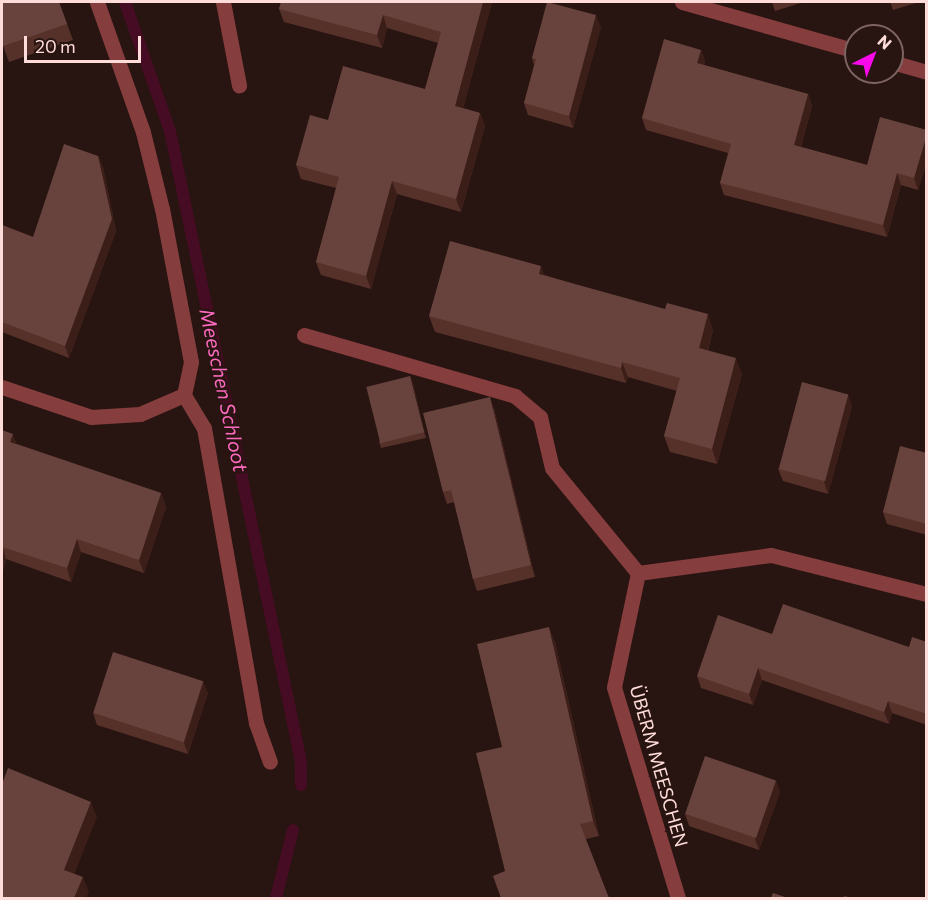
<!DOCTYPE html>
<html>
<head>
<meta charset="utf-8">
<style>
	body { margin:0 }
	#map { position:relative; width:928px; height:900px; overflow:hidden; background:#281411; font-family:Commissioner,sans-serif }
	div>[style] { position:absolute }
	.stream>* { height:12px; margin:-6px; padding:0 6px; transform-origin:6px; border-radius:6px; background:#460c23 }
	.minor>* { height:15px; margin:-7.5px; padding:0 7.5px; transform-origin:7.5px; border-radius:7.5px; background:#863d3d }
	.wall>* { inset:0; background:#56312a }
	.shaded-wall>* { inset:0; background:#3c1e18 }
	.building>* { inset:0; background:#68433d; transform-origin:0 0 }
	span { translate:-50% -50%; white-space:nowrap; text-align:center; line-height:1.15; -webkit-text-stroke:4.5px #281411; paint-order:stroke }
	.street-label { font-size:18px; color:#fedcd9 }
	.water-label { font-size:20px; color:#fc69be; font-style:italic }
	.frame { position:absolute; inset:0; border:3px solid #fedcd9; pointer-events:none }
	.north { position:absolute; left:844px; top:24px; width:60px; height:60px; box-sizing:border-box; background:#281411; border:2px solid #7e6461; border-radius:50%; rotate:42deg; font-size:16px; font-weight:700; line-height:24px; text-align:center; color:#fedcd9 }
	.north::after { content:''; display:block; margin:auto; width:21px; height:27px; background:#fa09eb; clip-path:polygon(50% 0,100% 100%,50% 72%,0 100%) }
	.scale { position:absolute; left:24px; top:36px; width:117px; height:27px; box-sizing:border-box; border:3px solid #fedcd9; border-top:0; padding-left:8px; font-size:18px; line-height:21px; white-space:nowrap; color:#fedcd9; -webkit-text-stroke:4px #281411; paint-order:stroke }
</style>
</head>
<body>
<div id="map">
	<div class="stream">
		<div style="left:125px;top:2px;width:137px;rotate:70.8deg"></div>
		<div style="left:170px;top:131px;width:644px;rotate:78.27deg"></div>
		<div style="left:301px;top:762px;width:23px;rotate:90deg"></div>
		<div style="left:276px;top:898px;width:70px;rotate:-76deg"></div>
	</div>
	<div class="minor">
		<div style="left:223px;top:2px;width:85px;rotate:79.1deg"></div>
		<div style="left:682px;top:2px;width:181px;rotate:15.7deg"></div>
		<div style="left:892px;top:62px;width:35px;rotate:16deg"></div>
		<div style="left:304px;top:335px;width:220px;rotate:16.1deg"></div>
		<div style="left:515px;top:396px;width:33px;rotate:40deg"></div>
		<div style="left:540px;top:417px;width:52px;rotate:76.8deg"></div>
		<div style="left:552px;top:468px;width:136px;rotate:50.7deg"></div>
		<div style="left:2px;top:387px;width:94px;rotate:18.6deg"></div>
		<div style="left:91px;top:417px;width:49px;rotate:-3.5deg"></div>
		<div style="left:140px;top:414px;width:48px;rotate:-23.4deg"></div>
		<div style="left:184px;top:395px;width:34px;rotate:-78deg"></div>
		<div style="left:191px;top:362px;width:156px;rotate:-100.7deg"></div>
		<div style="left:162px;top:209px;width:79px;rotate:-103.9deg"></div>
		<div style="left:143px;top:132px;width:138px;rotate:-109.5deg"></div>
		<div style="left:184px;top:395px;width:39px;rotate:59deg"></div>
		<div style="left:204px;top:428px;width:300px;rotate:80deg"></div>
		<div style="left:256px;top:723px;width:41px;rotate:70.3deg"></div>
		<div style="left:678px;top:898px;width:220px;rotate:-106.9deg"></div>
		<div style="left:614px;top:687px;width:116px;rotate:-78.1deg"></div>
		<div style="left:638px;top:573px;width:134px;rotate:-7.7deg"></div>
		<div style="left:771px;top:555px;width:160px;rotate:14.1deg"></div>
	</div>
	<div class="wall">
		<div style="clip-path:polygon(59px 2px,73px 40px,9px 62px,2px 43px)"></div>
		<div style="clip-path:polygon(281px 2px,492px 2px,463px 108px,480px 113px,485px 126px,461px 212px,397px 194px,371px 289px,321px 275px,316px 262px,336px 188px,301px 179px,296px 165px,328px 120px,425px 89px,438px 43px,387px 28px,382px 48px,284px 22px,279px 9px)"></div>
		<div style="clip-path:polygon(772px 2px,804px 2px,775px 11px)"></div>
		<div style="clip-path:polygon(890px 2px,919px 2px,893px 10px)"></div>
		<div style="clip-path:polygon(601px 27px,573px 128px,528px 115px,524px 103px,534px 65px,532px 58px)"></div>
		<div style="clip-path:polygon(701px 50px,705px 61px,704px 65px,808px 94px,812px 106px,801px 147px,867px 165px,927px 130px,927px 161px,918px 190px,901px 185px,887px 237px,724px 195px,720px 183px,728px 153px,646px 130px,642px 118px)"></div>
		<div style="clip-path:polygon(98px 156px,103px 167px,116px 231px,69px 358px,2px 332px,2px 225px,33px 237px)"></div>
		<div style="clip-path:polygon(545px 275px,713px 330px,708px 351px,742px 374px,717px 464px,670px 452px,664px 436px,677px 391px,628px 377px,626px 383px,435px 332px,429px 316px)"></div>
		<div style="clip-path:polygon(410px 376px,426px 438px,381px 448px,379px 442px)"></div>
		<div style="clip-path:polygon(852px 406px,828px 494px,783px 481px,778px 469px)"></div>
		<div style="clip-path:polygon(494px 408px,535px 577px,477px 591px,473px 579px,454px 502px,447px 504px,443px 492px)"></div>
		<div style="clip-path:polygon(2px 430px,17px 444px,161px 493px,166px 507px,144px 573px,81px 552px,71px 582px,6px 559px,2px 574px)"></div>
		<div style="clip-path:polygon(927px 453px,927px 535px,887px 524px,883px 512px)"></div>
		<div style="clip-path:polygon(772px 634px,909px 647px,927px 642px,927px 725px,892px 713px,889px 724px,762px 680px,753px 705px,701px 688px,697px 676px)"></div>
		<div style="clip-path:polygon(555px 642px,599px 836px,586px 839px,502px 747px)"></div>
		<div style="clip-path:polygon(208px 693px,188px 754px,97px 725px,93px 713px)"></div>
		<div style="clip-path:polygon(776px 781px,780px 792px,759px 850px,689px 826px,685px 814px)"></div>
	</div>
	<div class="shaded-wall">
		<div style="clip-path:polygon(483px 2px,492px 2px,460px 119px,455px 106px)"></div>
		<div style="clip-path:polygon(383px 15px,387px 28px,382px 48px,377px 35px)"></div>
		<div style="clip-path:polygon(596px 15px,601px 27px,573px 128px,569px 116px)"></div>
		<div style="clip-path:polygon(701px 50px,705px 61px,701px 75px,697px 63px)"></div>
		<div style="clip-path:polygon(808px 94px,812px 106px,798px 157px,794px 145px)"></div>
		<div style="clip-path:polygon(480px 113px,485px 126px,461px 212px,456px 199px)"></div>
		<div style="clip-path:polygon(927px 134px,927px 161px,918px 190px,914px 178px)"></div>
		<div style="clip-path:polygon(98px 156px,103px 167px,116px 231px,69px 358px,65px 346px)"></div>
		<div style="clip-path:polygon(897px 173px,901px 185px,887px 237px,883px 225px)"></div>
		<div style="clip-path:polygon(392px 181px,397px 194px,371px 289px,366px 276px)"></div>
		<div style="clip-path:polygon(541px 266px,547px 281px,539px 274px)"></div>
		<div style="clip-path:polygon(708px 314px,713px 330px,704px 364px,699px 348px)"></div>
		<div style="clip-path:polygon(736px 358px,742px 374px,717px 464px,712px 449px)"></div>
		<div style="clip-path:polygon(622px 362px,628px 377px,626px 383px,621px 368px)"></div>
		<div style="clip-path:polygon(410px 376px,413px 382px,426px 438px,424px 432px)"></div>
		<div style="clip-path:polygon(848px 394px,852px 406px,828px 494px,824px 482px)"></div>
		<div style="clip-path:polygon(490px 397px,494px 408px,535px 577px,531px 565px)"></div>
		<div style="clip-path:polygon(13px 434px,18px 447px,10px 442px)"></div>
		<div style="clip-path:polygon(161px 493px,166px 507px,144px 573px,139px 560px)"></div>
		<div style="clip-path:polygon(77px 539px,81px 552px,71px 582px,67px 568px)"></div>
		<div style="clip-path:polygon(2px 546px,6px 559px,2px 574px)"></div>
		<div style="clip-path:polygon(549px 627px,555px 642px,599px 836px,593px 821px)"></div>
		<div style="clip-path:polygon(758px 668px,762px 680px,753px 705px,749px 694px)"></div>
		<div style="clip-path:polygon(203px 681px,208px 693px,188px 754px,184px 743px)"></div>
		<div style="clip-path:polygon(888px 701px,892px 713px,889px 724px,884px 712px)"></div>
		<div style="clip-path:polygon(776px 781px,780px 792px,759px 850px,755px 839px)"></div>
		<div style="clip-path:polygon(91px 802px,97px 817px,70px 885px,64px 870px)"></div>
		<div style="clip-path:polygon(83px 877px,89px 892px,86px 898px,74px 898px)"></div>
	</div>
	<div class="building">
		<div style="clip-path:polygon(2px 2px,59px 2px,67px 24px,3px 46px,2px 43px)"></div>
		<div style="clip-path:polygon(281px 2px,483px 2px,455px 106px,480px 113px,456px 199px,392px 181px,366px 276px,316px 262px,339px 177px,296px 165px,310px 115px,328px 120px,343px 66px,425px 89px,441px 32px,383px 15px,377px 35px,279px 9px)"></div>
		<div style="clip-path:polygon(547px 2px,596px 15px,569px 116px,524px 103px,536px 59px,532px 58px)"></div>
		<div style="clip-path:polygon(664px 39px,701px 50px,697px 63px,808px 94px,794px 145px,867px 165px,880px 117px,927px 130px,927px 134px,914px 178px,897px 173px,883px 225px,720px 183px,731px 144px,642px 118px)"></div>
		<div style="clip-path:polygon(64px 144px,98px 156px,112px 219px,65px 346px,2px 322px,2px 225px,33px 237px)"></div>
		<div style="clip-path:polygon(450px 241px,541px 266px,539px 274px,665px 309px,667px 303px,708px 314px,699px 348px,736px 358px,712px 449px,664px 436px,680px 378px,622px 362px,621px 368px,429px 316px)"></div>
		<div style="left:410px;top:376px;width:58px;height:45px;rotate:76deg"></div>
		<div style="left:802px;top:382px;width:48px;height:90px;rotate:15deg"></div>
		<div style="clip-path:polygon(490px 397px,531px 565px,473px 579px,451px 490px,443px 492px,423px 413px)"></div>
		<div style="clip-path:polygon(2px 430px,13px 434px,10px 442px,161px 493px,139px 560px,77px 539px,67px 568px,2px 547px)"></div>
		<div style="clip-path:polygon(900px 446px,927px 453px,927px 524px,883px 512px)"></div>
		<div style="clip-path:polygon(783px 604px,909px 647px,912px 637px,927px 642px,927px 714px,888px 701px,884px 712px,758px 668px,749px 694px,697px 676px,718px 615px,772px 634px)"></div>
		<div style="clip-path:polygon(549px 627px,593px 821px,580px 824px,609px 898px,501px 898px,493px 876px,505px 871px,476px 753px,502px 747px,477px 644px)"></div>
		<div style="left:113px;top:652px;width:95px;height:64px;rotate:18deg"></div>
		<div style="left:705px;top:756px;width:75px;height:61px;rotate:19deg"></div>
		<div style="clip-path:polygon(8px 768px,91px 802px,64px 870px,83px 877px,74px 898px,2px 898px,2px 784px)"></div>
		<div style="clip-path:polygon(773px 893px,788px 898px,771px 898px)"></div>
		<div style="clip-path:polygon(844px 896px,852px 898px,844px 898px)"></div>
	</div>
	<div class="street-label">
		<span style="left:659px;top:766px;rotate:74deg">ÜBERM MEESCHEN</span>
	</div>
	<div class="water-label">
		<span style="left:224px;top:390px;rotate:78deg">Meeschen Schloot</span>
	</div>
	<div class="frame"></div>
	<div class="north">N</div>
	<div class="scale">20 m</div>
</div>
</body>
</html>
